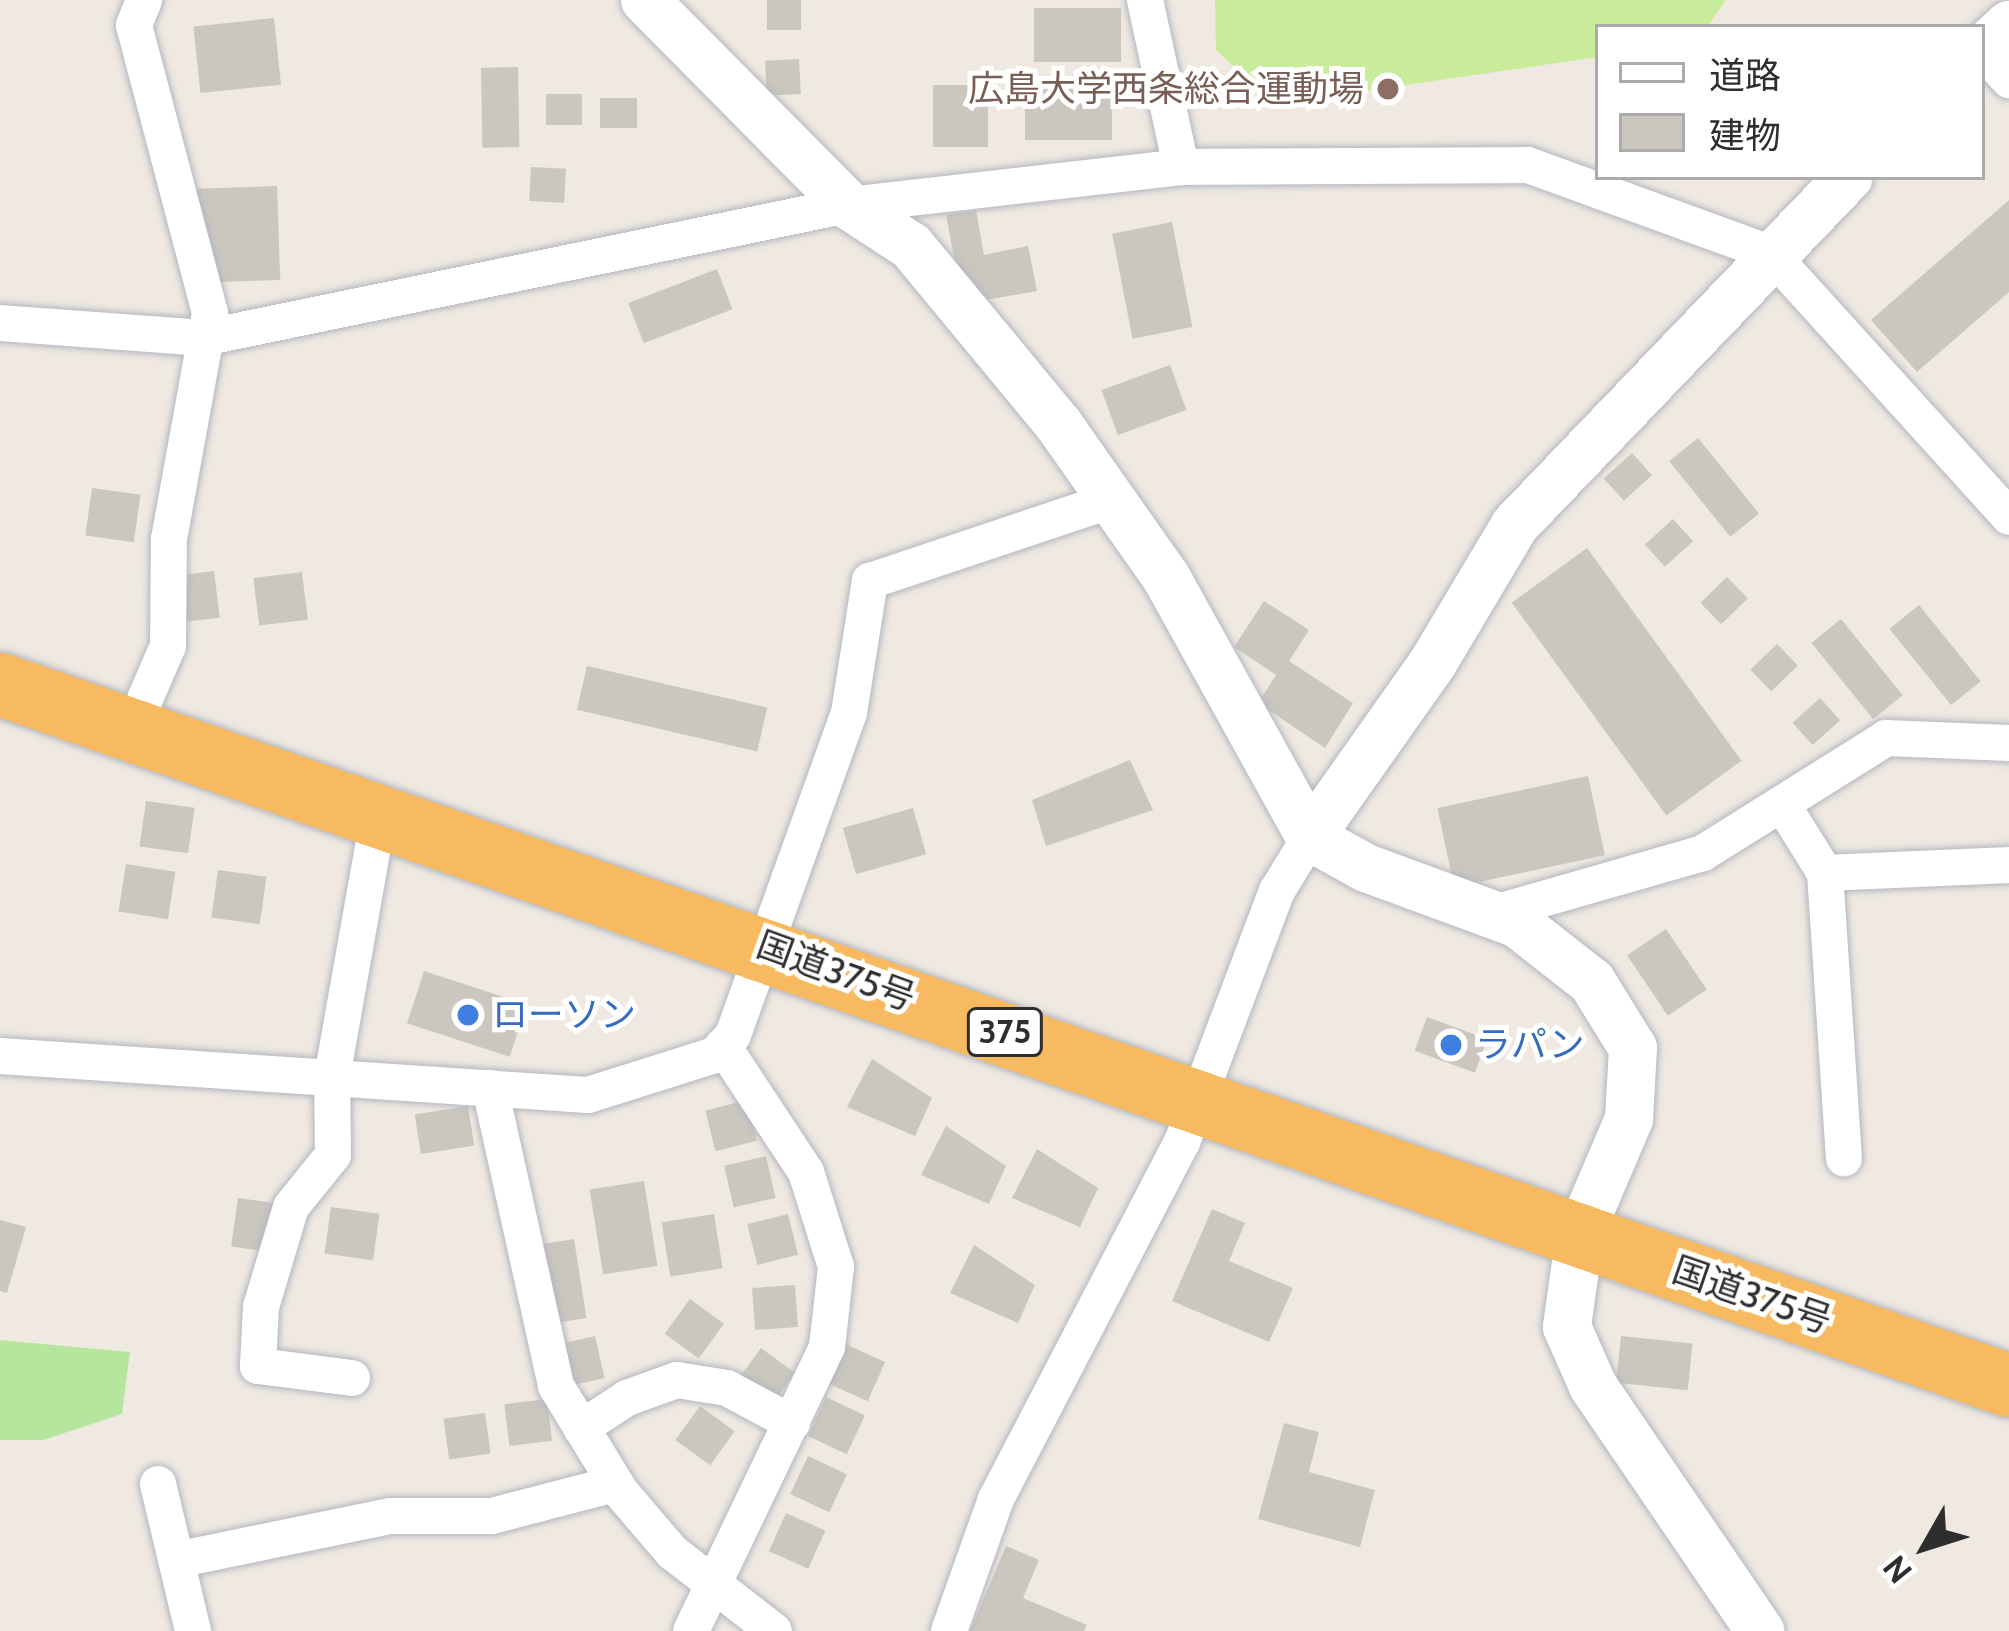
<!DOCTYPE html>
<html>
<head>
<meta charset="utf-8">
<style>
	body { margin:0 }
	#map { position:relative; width:2009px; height:1631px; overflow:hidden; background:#efe9e1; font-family:Cabin,"Noto Sans JP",sans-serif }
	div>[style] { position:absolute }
	.green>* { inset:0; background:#b6e59e }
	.pitch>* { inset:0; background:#c9ec9a }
	.building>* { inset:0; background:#cbc7bf; transform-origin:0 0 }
	.roads { filter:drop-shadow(0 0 3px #b4b7c1) drop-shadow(0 0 3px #b4b7c1) }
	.minor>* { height:36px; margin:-18px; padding:0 18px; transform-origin:18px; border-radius:18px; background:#fff }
	.tertiary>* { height:48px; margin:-24px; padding:0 24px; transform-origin:24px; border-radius:24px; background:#fff }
	.trunk>* { height:63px; margin:-31.5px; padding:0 31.5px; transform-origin:31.5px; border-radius:31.5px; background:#f8ba60 }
	.dots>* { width:33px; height:33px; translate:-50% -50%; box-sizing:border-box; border:6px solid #fff; border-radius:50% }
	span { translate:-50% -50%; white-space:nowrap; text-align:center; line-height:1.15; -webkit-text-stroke:10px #fff; paint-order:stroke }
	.shield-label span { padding:3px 9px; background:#fff; border:3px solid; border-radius:9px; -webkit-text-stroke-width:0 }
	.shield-label { font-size:33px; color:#2e2e2e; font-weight:700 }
	.education-label { font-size:36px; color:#785e54 }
	.right { translate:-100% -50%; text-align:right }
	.street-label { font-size:36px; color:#2e2e2e }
	.shop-label { font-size:36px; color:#366cbe }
	.left { translate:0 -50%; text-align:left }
	.legend { position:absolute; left:1595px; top:24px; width:390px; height:156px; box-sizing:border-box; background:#fff; border:3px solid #ababab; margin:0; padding:15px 21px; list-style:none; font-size:36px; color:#2e2e2e }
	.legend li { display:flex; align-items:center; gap:24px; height:60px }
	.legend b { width:60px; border:3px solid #ababab }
	.north { position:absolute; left:1865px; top:1487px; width:120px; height:120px; -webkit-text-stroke:9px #fff; paint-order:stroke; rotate:231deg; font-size:33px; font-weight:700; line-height:48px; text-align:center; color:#2e2e2e }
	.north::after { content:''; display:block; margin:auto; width:42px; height:54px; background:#2e2e2e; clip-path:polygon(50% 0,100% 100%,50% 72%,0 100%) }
</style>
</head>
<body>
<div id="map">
	<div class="green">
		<div style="clip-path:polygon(0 1340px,130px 1352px,122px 1414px,43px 1440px,0 1440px)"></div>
	</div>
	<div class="pitch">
		<div style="clip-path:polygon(1215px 0,1726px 0,1707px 27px,1598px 27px,1598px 57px,1274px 104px,1216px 50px)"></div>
	</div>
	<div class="building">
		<div style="left:767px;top:0;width:34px;height:30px"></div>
		<div style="left:1121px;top:8px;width:54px;height:87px;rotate:90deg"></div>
		<div style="left:274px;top:18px;width:67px;height:81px;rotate:84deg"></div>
		<div style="left:799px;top:59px;width:35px;height:34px;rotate:87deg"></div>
		<div style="left:518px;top:67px;width:80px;height:37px;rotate:89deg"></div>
		<div style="left:933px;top:85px;width:55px;height:62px"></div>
		<div style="left:1025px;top:86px;width:87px;height:54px"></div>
		<div style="left:546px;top:94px;width:36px;height:31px"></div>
		<div style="left:600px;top:98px;width:37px;height:30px"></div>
		<div style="left:531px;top:167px;width:35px;height:34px;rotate:3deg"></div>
		<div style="left:277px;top:186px;width:94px;height:80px;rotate:88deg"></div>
		<div style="clip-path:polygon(2009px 200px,2009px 292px,1917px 372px,1871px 320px)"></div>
		<div style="clip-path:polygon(976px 210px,984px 255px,1028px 246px,1037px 291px,963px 304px,946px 215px)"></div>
		<div style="left:1172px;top:222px;width:107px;height:61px;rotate:79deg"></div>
		<div style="left:717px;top:269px;width:43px;height:95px;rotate:69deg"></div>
		<div style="left:1170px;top:365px;width:48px;height:73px;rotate:70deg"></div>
		<div style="left:1698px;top:438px;width:97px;height:37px;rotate:51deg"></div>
		<div style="left:1632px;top:453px;width:30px;height:38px;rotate:48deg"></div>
		<div style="left:92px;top:488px;width:49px;height:48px;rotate:8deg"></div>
		<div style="left:1673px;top:519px;width:30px;height:38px;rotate:48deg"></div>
		<div style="left:1587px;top:548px;width:263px;height:93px;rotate:54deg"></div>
		<div style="left:214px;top:571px;width:47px;height:49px;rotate:83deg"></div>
		<div style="left:302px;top:572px;width:48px;height:49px;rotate:83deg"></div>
		<div style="left:1727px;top:577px;width:30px;height:37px;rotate:46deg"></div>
		<div style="clip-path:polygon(1264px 601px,1309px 630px,1289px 661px,1353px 703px,1325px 748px,1258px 703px,1276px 675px,1234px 647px)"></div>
		<div style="left:1919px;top:605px;width:98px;height:38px;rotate:51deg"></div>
		<div style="left:1841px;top:619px;width:98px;height:38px;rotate:51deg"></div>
		<div style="left:1777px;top:644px;width:30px;height:37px;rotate:46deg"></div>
		<div style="left:587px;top:666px;width:185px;height:45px;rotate:13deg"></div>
		<div style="left:1820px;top:698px;width:30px;height:37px;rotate:48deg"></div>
		<div style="clip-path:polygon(1130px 760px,1153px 810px,1046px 846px,1032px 800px)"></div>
		<div style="left:1588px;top:776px;width:81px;height:154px;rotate:78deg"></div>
		<div style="left:146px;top:801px;width:49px;height:46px;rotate:8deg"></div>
		<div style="left:913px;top:808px;width:48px;height:73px;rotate:74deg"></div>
		<div style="left:126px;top:864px;width:50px;height:48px;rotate:9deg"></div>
		<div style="left:218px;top:870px;width:49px;height:48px;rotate:8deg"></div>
		<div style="left:1666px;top:929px;width:73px;height:47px;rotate:56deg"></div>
		<div style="left:424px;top:971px;width:108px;height:55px;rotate:18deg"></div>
		<div style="left:1427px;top:1017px;width:64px;height:36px;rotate:20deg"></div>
		<div style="clip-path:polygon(872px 1059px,932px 1098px,915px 1136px,847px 1107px)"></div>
		<div style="left:747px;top:1100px;width:42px;height:43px;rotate:76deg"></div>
		<div style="left:468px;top:1106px;width:40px;height:54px;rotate:81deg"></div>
		<div style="clip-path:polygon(946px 1126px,1006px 1166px,989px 1204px,921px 1175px)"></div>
		<div style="clip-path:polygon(1037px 1149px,1098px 1188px,1080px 1227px,1012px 1198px)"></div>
		<div style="left:766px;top:1156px;width:43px;height:43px;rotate:77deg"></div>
		<div style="left:644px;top:1181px;width:86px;height:55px;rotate:81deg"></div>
		<div style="left:238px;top:1198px;width:36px;height:49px;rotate:8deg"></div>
		<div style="left:331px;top:1207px;width:49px;height:47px;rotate:8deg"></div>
		<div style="clip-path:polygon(1212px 1209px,1245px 1223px,1229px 1261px,1293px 1288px,1269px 1342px,1172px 1301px)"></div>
		<div style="left:714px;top:1214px;width:55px;height:53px;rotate:81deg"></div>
		<div style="left:788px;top:1214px;width:42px;height:42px;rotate:76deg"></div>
		<div style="clip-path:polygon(0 1220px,26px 1227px,7px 1293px,0 1291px)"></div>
		<div style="left:574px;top:1239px;width:80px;height:38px;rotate:81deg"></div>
		<div style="clip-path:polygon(974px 1245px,1035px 1285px,1018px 1323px,950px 1293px)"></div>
		<div style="left:795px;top:1285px;width:42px;height:43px;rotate:86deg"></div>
		<div style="left:690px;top:1299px;width:42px;height:43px;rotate:36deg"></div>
		<div style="left:595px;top:1336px;width:43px;height:42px;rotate:77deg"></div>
		<div style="left:1621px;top:1336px;width:72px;height:47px;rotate:6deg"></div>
		<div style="left:845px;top:1344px;width:44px;height:43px;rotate:24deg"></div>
		<div style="left:761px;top:1348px;width:42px;height:44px;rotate:36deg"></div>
		<div style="left:826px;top:1397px;width:43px;height:43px;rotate:25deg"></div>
		<div style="left:547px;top:1399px;width:42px;height:43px;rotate:83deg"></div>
		<div style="left:700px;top:1406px;width:43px;height:42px;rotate:36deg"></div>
		<div style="left:485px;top:1413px;width:41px;height:42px;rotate:82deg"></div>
		<div style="clip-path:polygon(1284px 1423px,1319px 1432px,1309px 1472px,1375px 1490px,1360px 1547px,1258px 1519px)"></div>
		<div style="left:808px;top:1456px;width:43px;height:42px;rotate:25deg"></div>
		<div style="left:786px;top:1513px;width:43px;height:42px;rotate:24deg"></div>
		<div style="clip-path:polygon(1006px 1546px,1039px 1560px,1023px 1598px,1087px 1625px,1084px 1631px,970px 1631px)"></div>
	</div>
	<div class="roads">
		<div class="minor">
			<div style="left:1145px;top:0;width:171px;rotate:77.8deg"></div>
			<div style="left:1982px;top:51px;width:40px;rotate:47deg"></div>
			<div style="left:0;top:323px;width:204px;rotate:4.2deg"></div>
			<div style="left:203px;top:338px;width:659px;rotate:-11.65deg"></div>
			<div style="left:848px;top:205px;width:335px;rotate:-6.5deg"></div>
			<div style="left:1181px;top:167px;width:347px;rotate:-0.3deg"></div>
			<div style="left:1528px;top:165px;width:258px;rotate:20deg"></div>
			<div style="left:1770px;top:253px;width:356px;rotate:47.8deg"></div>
			<div style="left:132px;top:729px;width:90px;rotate:-66.6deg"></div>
			<div style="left:168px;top:646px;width:107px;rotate:-89.5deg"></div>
			<div style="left:169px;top:539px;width:230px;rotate:-79.7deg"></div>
			<div style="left:210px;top:313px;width:298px;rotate:-104.8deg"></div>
			<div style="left:134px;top:25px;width:27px;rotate:-68deg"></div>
			<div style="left:1782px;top:804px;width:81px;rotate:58.1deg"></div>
			<div style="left:1825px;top:873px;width:184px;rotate:-2.5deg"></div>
			<div style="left:1825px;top:873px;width:286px;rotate:86.2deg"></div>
			<div style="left:1494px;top:913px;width:217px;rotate:-16deg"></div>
			<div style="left:1703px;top:853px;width:216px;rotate:-32.1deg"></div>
			<div style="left:1886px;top:738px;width:123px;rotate:2.3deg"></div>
			<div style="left:0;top:1056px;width:589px;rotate:3.79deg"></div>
			<div style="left:588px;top:1095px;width:133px;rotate:-17.5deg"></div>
			<div style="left:715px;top:1055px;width:27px;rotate:-48deg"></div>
			<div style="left:733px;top:1035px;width:342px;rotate:-70.2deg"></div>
			<div style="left:849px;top:713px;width:134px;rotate:-81deg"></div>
			<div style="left:870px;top:581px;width:255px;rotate:-18.5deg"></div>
			<div style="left:490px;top:1088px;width:305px;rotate:77.5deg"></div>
			<div style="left:556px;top:1386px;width:123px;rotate:58.6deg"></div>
			<div style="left:620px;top:1491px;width:80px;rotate:49.6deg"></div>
			<div style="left:672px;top:1552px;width:129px;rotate:37.8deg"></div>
			<div style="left:352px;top:1378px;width:95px;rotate:-172.7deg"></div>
			<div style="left:258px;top:1366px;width:59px;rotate:-87.1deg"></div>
			<div style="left:261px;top:1307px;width:104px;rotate:-73.3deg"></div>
			<div style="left:291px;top:1207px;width:67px;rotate:-51.1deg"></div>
			<div style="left:333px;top:1155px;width:78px;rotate:-90.7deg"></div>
			<div style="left:332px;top:1077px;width:267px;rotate:-79.9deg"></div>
			<div style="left:581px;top:1428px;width:55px;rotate:-33.1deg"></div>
			<div style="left:627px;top:1398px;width:53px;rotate:-19.8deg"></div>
			<div style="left:677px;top:1380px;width:51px;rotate:9.1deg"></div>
			<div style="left:727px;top:1388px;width:74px;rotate:28.3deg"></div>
			<div style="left:158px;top:1484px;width:151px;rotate:76.6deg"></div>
			<div style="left:176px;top:1560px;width:219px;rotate:-11.6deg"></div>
			<div style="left:391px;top:1516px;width:101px"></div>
			<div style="left:492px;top:1516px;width:127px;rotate:-14.6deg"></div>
			<div style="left:691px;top:1631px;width:315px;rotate:-64.4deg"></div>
			<div style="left:827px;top:1347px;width:81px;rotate:-83.6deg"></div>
			<div style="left:836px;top:1267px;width:100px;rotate:-107.5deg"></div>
			<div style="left:806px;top:1172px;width:151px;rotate:-123.4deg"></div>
			<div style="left:949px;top:1631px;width:140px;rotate:-70.4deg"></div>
			<div style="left:996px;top:1499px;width:403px;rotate:-62.5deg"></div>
			<div style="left:1182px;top:1142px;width:268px;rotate:-69.3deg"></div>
			<div style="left:1277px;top:891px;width:63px;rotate:-58.6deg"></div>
		</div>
		<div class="tertiary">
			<div style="left:645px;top:0;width:289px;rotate:45.3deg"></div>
			<div style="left:848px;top:205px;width:75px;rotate:33.1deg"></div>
			<div style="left:911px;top:246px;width:232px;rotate:50.4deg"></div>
			<div style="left:1059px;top:425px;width:186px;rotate:54.9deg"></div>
			<div style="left:1166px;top:577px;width:297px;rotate:61deg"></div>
			<div style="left:1310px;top:837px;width:64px;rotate:29deg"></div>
			<div style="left:1366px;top:868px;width:162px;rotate:20.2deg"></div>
			<div style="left:1518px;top:924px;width:94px;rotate:38.1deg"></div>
			<div style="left:1592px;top:982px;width:78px;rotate:58.2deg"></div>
			<div style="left:1633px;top:1048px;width:71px;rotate:93.2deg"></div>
			<div style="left:1629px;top:1119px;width:125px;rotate:113.1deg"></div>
			<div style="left:1580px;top:1234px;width:94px;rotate:98deg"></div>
			<div style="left:1567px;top:1327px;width:64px;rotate:66.2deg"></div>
			<div style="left:1593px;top:1386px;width:297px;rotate:55.7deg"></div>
			<div style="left:1982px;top:50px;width:37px;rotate:-43deg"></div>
			<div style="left:1310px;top:837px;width:215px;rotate:-54.8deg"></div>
			<div style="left:1434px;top:661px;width:158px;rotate:-59.2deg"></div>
			<div style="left:1515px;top:525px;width:482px;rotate:-46.2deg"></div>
		</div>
		<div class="trunk">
			<div style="left:0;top:684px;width:2128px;rotate:19.24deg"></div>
		</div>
	</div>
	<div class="dots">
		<div style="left:1388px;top:89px;background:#8d6e63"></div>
		<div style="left:468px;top:1015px;background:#3f7fe0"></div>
		<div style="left:1451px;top:1045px;background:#3f7fe0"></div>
	</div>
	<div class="shield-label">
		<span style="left:1005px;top:1032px">375</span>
	</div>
	<div class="education-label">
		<span class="right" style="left:1364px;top:89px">広島大学西条総合運動場</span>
	</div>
	<div class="street-label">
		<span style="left:836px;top:971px;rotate:20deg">国道375号</span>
		<span style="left:1752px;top:1295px;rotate:19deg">国道375号</span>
	</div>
	<div class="shop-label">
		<span class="left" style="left:492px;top:1015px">ローソン</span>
		<span class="left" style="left:1475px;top:1045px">ラパン</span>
	</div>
	<ul class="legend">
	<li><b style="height:15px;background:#fff"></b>道路</li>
	<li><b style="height:33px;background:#cbc7bf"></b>建物</li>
	</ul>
	<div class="north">N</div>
</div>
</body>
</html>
